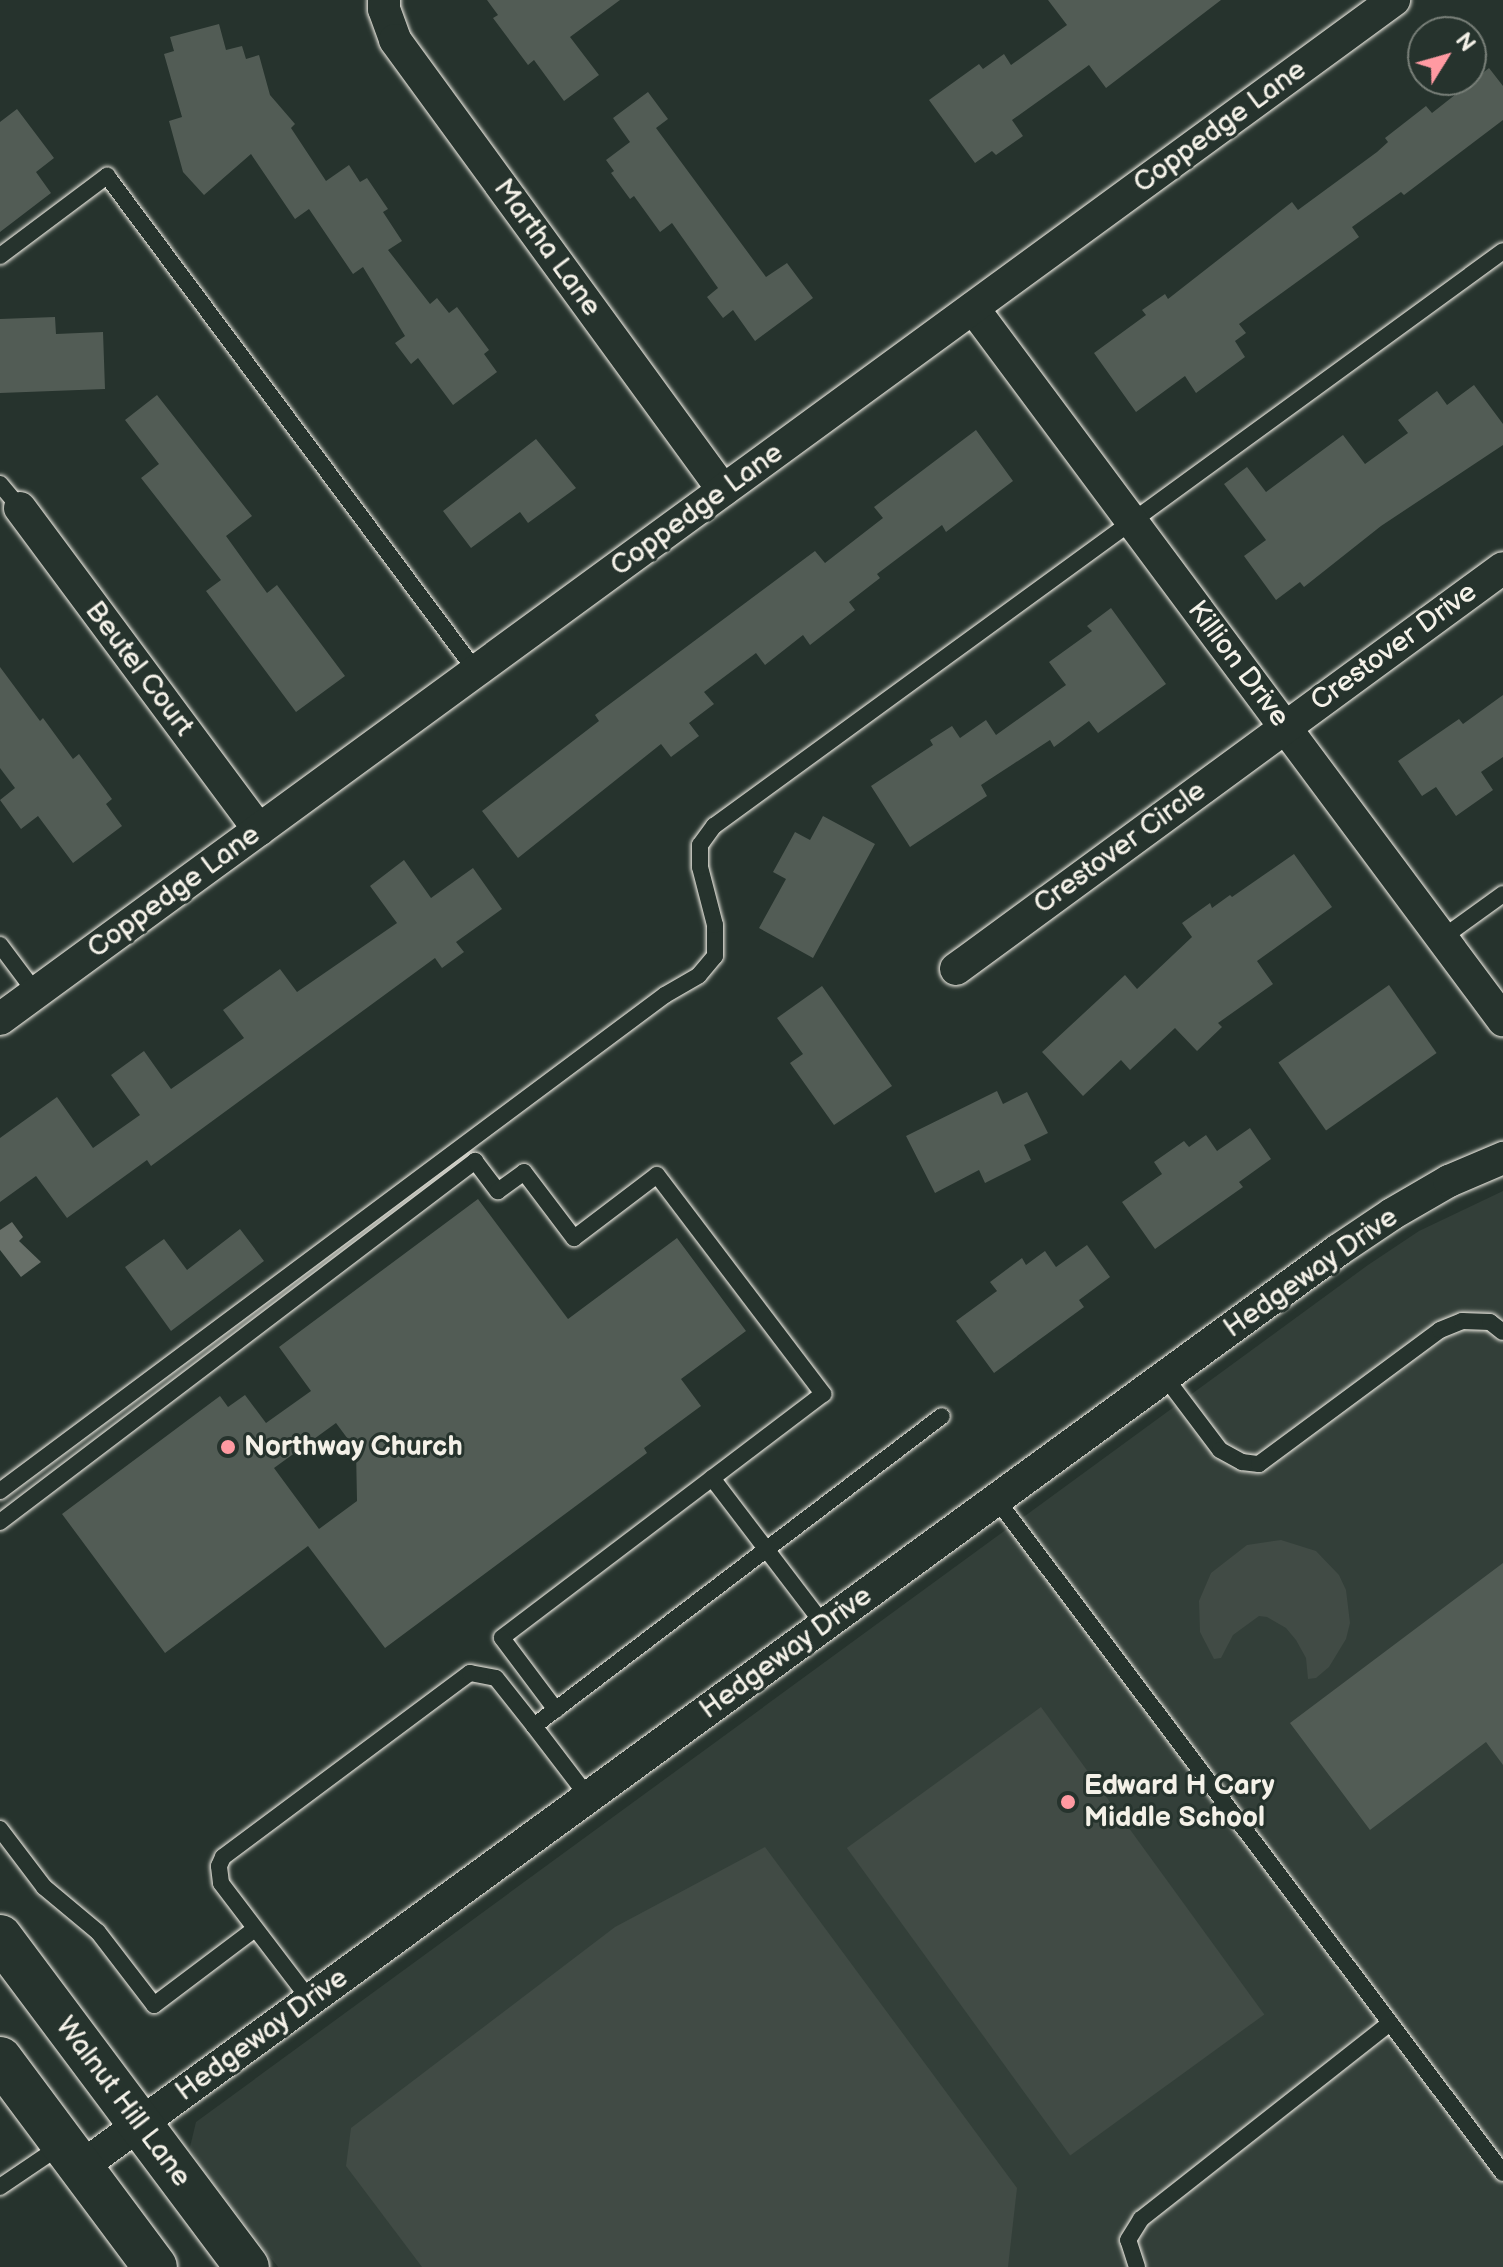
<!DOCTYPE html>
<html>
<head>
<meta charset="utf-8">
<style>
	body { margin:0 }
	#map { position:relative; width:1503px; height:2267px; overflow:hidden; background:#26332d; font-family:"Balsamiq Sans",sans-serif }
	div>[style] { position:absolute }
	.built>* { inset:0; background:#333f39 }
	.green>* { inset:0; background:#414b45; transform-origin:0 0 }
	.water>* { inset:0; background:#676f68 }
	.building>* { inset:0; background:#525c55; transform-origin:0 0 }
	.roads { filter:drop-shadow(0 0 2px #f4f1e8) drop-shadow(0 0 2px #f4f1e8) }
	.lane>* { height:16px; margin:-8px; padding:0 8px; transform-origin:8px; border-radius:8px; background:#26332d }
	.street>* { height:32px; margin:-16px; padding:0 16px; transform-origin:16px; border-radius:16px; background:#26332d }
	.secondary>* { height:44px; margin:-22px; padding:0 22px; transform-origin:22px; border-radius:22px; background:#26332d }
	.dots>* { width:22px; height:22px; translate:-50% -50%; box-sizing:border-box; border:4px solid #26332d; border-radius:50% }
	span { translate:-50% -50%; white-space:nowrap; text-align:center; line-height:1.15; -webkit-text-stroke:6px #26332d; paint-order:stroke }
	.street-label { font-size:28px; color:#f4f1e8 }
	.poi-label { font-size:28px; color:#f4f1e8; font-weight:700 }
	.left { translate:0 -50%; text-align:left }
	.north { position:absolute; left:1407px; top:16px; width:80px; height:80px; box-sizing:border-box; background:#26332d; border:2px solid #787f78; border-radius:50%; rotate:53deg; font-size:22px; font-weight:700; line-height:32px; text-align:center; color:#f4f1e8 }
	.north::after { content:''; display:block; margin:auto; width:28px; height:36px; background:#ff9aa2; clip-path:polygon(50% 0,100% 100%,50% 72%,0 100%) }
</style>
</head>
<body>
<div id="map">
	<div class="built">
		<div style="clip-path:polygon(1503px 1191px,1503px 2267px,278px 2267px,200px 2166px,190px 2147px,196px 2122px,1368px 1265px,1419px 1231px)"></div>
	</div>
	<div class="green">
		<div style="clip-path:polygon(1281px 1540px,1316px 1551px,1339px 1575px,1346px 1590px,1350px 1623px,1346px 1639px,1329px 1667px,1316px 1678px,1308px 1679px,1306px 1658px,1296px 1640px,1286px 1628px,1267px 1617px,1259px 1616px,1233px 1635px,1221px 1658px,1214px 1659px,1200px 1632px,1199px 1601px,1211px 1573px,1247px 1545px)"></div>
		<div style="left:1041px;top:1707px;width:380px;height:240px;rotate:54deg"></div>
		<div style="clip-path:polygon(765px 1847px,1017px 2188px,1008px 2267px,422px 2267px,346px 2166px,351px 2128px,615px 1927px)"></div>
	</div>
	<div class="water">
		<div style="clip-path:polygon(12px 1222px,23px 1237px,19px 1241px,41px 1262px,21px 1277px,0 1250px,0 1230px)"></div>
	</div>
	<div class="building">
		<div style="clip-path:polygon(487px 0,620px 0,570px 37px,599px 75px,564px 101px,534px 60px,528px 65px,493px 18px,498px 15px)"></div>
		<div style="clip-path:polygon(1048px 0,1221px 0,1106px 88px,1089px 65px,1012px 120px,1023px 136px,996px 155px,992px 151px,975px 163px,929px 100px,979px 64px,983px 69px,1004px 54px,1011px 65px,1067px 25px)"></div>
		<div style="clip-path:polygon(219px 24px,226px 50px,242px 46px,246px 59px,259px 55px,270px 95px,295px 124px,291px 128px,326px 181px,349px 165px,360px 182px,367px 178px,388px 209px,383px 212px,402px 241px,388px 250px,430px 304px,437px 298px,449px 313px,457px 307px,489px 350px,484px 354px,497px 372px,453px 405px,418px 358px,411px 364px,395px 343px,405px 336px,363px 267px,353px 274px,309px 209px,295px 219px,251px 154px,204px 195px,183px 172px,169px 121px,182px 117px,164px 54px,174px 51px,170px 37px)"></div>
		<div style="clip-path:polygon(1489px 68px,1503px 86px,1503px 120px,1404px 195px,1401px 192px,1352px 227px,1359px 237px,1239px 324px,1246px 333px,1235px 341px,1245px 357px,1196px 393px,1185px 376px,1136px 412px,1094px 353px,1146px 315px,1142px 310px,1165px 294px,1168px 299px,1292px 202px,1298px 210px,1377px 152px,1388px 142px,1385px 138px,1426px 106px,1432px 113px)"></div>
		<div style="clip-path:polygon(648px 92px,668px 119px,656px 128px,766px 277px,787px 263px,813px 298px,755px 341px,733px 310px,723px 318px,707px 297px,718px 288px,672px 223px,660px 232px,634px 196px,630px 199px,611px 173px,614px 171px,606px 160px,630px 142px,613px 118px)"></div>
		<div style="clip-path:polygon(17px 109px,54px 158px,36px 172px,51px 193px,0 232px,0 122px)"></div>
		<div style="clip-path:polygon(55px 317px,56px 334px,103px 332px,105px 389px,0 393px,0 319px)"></div>
		<div style="clip-path:polygon(1474px 385px,1503px 424px,1503px 445px,1381px 526px,1304px 587px,1300px 582px,1276px 600px,1244px 556px,1266px 540px,1224px 484px,1247px 467px,1266px 492px,1343px 435px,1365px 464px,1408px 433px,1398px 420px,1437px 391px,1447px 405px)"></div>
		<div style="clip-path:polygon(157px 395px,252px 516px,226px 536px,267px 593px,277px 585px,345px 676px,296px 712px,206px 591px,221px 580px,141px 478px,159px 464px,125px 420px)"></div>
		<div style="clip-path:polygon(976px 430px,1013px 481px,946px 532px,942px 525px,877px 574px,880px 578px,849px 602px,855px 610px,810px 645px,803px 635px,765px 665px,756px 653px,704px 692px,714px 704px,689px 723px,699px 736px,671px 757px,661px 744px,518px 858px,482px 811px,599px 721px,595px 715px,815px 551px,825px 563px,883px 518px,874px 507px)"></div>
		<div style="clip-path:polygon(536px 439px,576px 488px,528px 523px,520px 512px,471px 548px,443px 511px)"></div>
		<div style="clip-path:polygon(1111px 608px,1166px 684px,1098px 733px,1089px 721px,1054px 747px,1050px 740px,981px 785px,987px 796px,910px 847px,871px 786px,933px 745px,930px 740px,952px 726px,960px 738px,986px 720px,996px 735px,1066px 685px,1049px 662px,1092px 631px,1087px 626px)"></div>
		<div style="clip-path:polygon(0 667px,40px 721px,43px 718px,73px 759px,79px 754px,112px 799px,106px 804px,122px 826px,73px 863px,38px 816px,21px 829px,0 800px,15px 788px,0 768px)"></div>
		<div style="clip-path:polygon(1503px 695px,1503px 757px,1481px 772px,1493px 790px,1456px 816px,1436px 787px,1422px 796px,1398px 761px,1459px 719px,1463px 724px)"></div>
		<div style="clip-path:polygon(823px 816px,875px 844px,813px 958px,759px 928px,786px 879px,773px 872px,795px 832px,810px 840px)"></div>
		<div style="clip-path:polygon(1294px 854px,1332px 907px,1257px 961px,1273px 984px,1218px 1023px,1222px 1027px,1197px 1051px,1175px 1028px,1130px 1070px,1121px 1060px,1083px 1096px,1042px 1052px,1125px 975px,1137px 989px,1192px 937px,1182px 923px,1210px 903px,1212px 908px,1230px 895px,1232px 897px)"></div>
		<div style="clip-path:polygon(404px 860px,431px 898px,473px 868px,502px 909px,456px 942px,464px 952px,442px 968px,435px 958px,151px 1166px,147px 1160px,67px 1218px,36px 1176px,0 1202px,0 1138px,57px 1097px,93px 1148px,140px 1115px,111px 1075px,144px 1051px,171px 1089px,244px 1038px,223px 1010px,280px 969px,297px 992px,397px 923px,370px 886px)"></div>
		<div style="left:1389px;top:985px;width:83px;height:135px;rotate:55deg"></div>
		<div style="clip-path:polygon(822px 986px,892px 1086px,834px 1125px,790px 1063px,803px 1054px,777px 1018px)"></div>
		<div style="clip-path:polygon(997px 1091px,1003px 1104px,1027px 1092px,1048px 1133px,1024px 1145px,1031px 1160px,985px 1183px,979px 1170px,935px 1193px,906px 1136px)"></div>
		<div style="clip-path:polygon(1250px 1128px,1271px 1159px,1239px 1182px,1243px 1187px,1155px 1249px,1122px 1202px,1162px 1174px,1154px 1162px,1184px 1141px,1189px 1147px,1206px 1135px,1217px 1151px)"></div>
		<div style="clip-path:polygon(evenodd,478px 1199px,568px 1319px,677px 1238px,746px 1331px,681px 1379px,701px 1406px,644px 1448px,647px 1453px,385px 1648px,308px 1546px,165px 1653px,62px 1514px,220px 1396px,228px 1407px,245px 1395px,266px 1423px,311px 1391px,279px 1347px,478px 1199px,336px 1423px,356px 1450px,357px 1501px,319px 1529px,274px 1468px,336px 1423px)"></div>
		<div style="clip-path:polygon(240px 1229px,264px 1261px,171px 1331px,125px 1267px,164px 1239px,187px 1270px)"></div>
		<div style="clip-path:polygon(1087px 1245px,1110px 1277px,1079px 1300px,1084px 1307px,994px 1373px,956px 1321px,997px 1291px,990px 1282px,1022px 1258px,1026px 1265px,1045px 1251px,1056px 1267px)"></div>
		<div style="clip-path:polygon(1503px 1563px,1503px 1765px,1486px 1742px,1370px 1830px,1290px 1723px)"></div>
	</div>
	<div class="roads">
		<div class="lane">
			<div style="left:0;top:256px;width:134px;rotate:-36.8deg"></div>
			<div style="left:107px;top:176px;width:617px;rotate:53.3deg"></div>
			<div style="left:0;top:484px;width:31px;rotate:50deg"></div>
			<div style="left:1442px;top:938px;width:75px;rotate:-35.8deg"></div>
			<div style="left:0;top:945px;width:60px;rotate:53.1deg"></div>
			<div style="left:1165px;top:1377px;width:91px;rotate:53deg"></div>
			<div style="left:1220px;top:1450px;width:25px;rotate:29deg"></div>
			<div style="left:1242px;top:1462px;width:17px;rotate:7deg"></div>
			<div style="left:1259px;top:1464px;width:225px;rotate:-36.5deg"></div>
			<div style="left:1440px;top:1330px;width:24px;rotate:-22deg"></div>
			<div style="left:1462px;top:1321px;width:28px;rotate:2deg"></div>
			<div style="left:1490px;top:1322px;width:16px;rotate:38deg"></div>
			<div style="left:712px;top:1478px;width:185px;rotate:52.7deg"></div>
			<div style="left:0;top:1491px;width:830px;rotate:-36.72deg"></div>
			<div style="left:665px;top:995px;width:39px;rotate:-30deg"></div>
			<div style="left:699px;top:975px;width:25px;rotate:-50deg"></div>
			<div style="left:715px;top:956px;width:31px;rotate:-90deg"></div>
			<div style="left:715px;top:925px;width:60px;rotate:-104.5deg"></div>
			<div style="left:700px;top:867px;width:22px;rotate:-90deg"></div>
			<div style="left:700px;top:845px;width:24px;rotate:-54deg"></div>
			<div style="left:714px;top:826px;width:976px;rotate:-36.08deg"></div>
			<div style="left:997px;top:1500px;width:842px;rotate:53.06deg"></div>
			<div style="left:0;top:1522px;width:597px;rotate:-37.23deg"></div>
			<div style="left:475px;top:1161px;width:38px;rotate:53deg"></div>
			<div style="left:498px;top:1191px;width:32px;rotate:-36deg"></div>
			<div style="left:524px;top:1172px;width:83px;rotate:52.9deg"></div>
			<div style="left:574px;top:1238px;width:104px;rotate:-37.2deg"></div>
			<div style="left:657px;top:1175px;width:275px;rotate:52.8deg"></div>
			<div style="left:823px;top:1394px;width:403px;rotate:142.8deg"></div>
			<div style="left:502px;top:1638px;width:90px;rotate:53.1deg"></div>
			<div style="left:589px;top:1798px;width:91px;rotate:-127.4deg"></div>
			<div style="left:534px;top:1726px;width:512px;rotate:-37.23deg"></div>
			<div style="left:0;top:1829px;width:73px;rotate:52.8deg"></div>
			<div style="left:44px;top:1887px;width:70px;rotate:39.8deg"></div>
			<div style="left:98px;top:1932px;width:92px;rotate:52.5deg"></div>
			<div style="left:154px;top:2005px;width:126px;rotate:-37deg"></div>
			<div style="left:310px;top:2000px;width:147px;rotate:-127.3deg"></div>
			<div style="left:221px;top:1883px;width:17px;rotate:-97deg"></div>
			<div style="left:219px;top:1866px;width:10px;rotate:-66deg"></div>
			<div style="left:223px;top:1857px;width:308px;rotate:-36.7deg"></div>
			<div style="left:470px;top:1673px;width:26px;rotate:11deg"></div>
			<div style="left:496px;top:1678px;width:61px;rotate:51.6deg"></div>
			<div style="left:0;top:2187px;width:75px;rotate:-34.1deg"></div>
			<div style="left:1137px;top:2267px;width:28px;rotate:-108deg"></div>
			<div style="left:1128px;top:2240px;width:25px;rotate:-58deg"></div>
			<div style="left:1141px;top:2219px;width:317px;rotate:-38.2deg"></div>
		</div>
		<div class="street">
			<div style="left:384px;top:0;width:9px;rotate:90deg"></div>
			<div style="left:384px;top:9px;width:33px;rotate:70deg"></div>
			<div style="left:395px;top:40px;width:557px;rotate:53.91deg"></div>
			<div style="left:973px;top:308px;width:888px;rotate:53.34deg"></div>
			<div style="left:20px;top:508px;width:401px;rotate:53.4deg"></div>
			<div style="left:956px;top:969px;width:678px;rotate:-36.24deg"></div>
			<div style="left:0;top:1019px;width:1727px;rotate:-36.17deg"></div>
			<div style="left:81px;top:2167px;width:1555px;rotate:-36.1deg"></div>
			<div style="left:1337px;top:1251px;width:66px;rotate:-33.9deg"></div>
			<div style="left:1392px;top:1214px;width:66px;rotate:-30.1deg"></div>
			<div style="left:1449px;top:1181px;width:59px;rotate:-23.1deg"></div>
		</div>
		<div class="secondary">
			<div style="left:0;top:1937px;width:412px;rotate:53.2deg"></div>
			<div style="left:0;top:2059px;width:259px;rotate:53.3deg"></div>
		</div>
	</div>
	<div class="dots">
		<div style="left:228px;top:1447px;background:#ff9aa2"></div>
		<div style="left:1068px;top:1802px;background:#ff9aa2"></div>
	</div>
	<div class="street-label">
		<span style="left:1220px;top:127px;rotate:-36deg">Coppedge Lane</span>
		<span style="left:547px;top:248px;rotate:54deg">Martha Lane</span>
		<span style="left:697px;top:510px;rotate:-36deg">Coppedge Lane</span>
		<span style="left:1394px;top:647px;rotate:-36deg">Crestover Drive</span>
		<span style="left:1238px;top:664px;rotate:53deg">Killion Drive</span>
		<span style="left:139px;top:669px;rotate:53deg">Beutel Court</span>
		<span style="left:1120px;top:848px;rotate:-36deg">Crestover Circle</span>
		<span style="left:174px;top:892px;rotate:-36deg">Coppedge Lane</span>
		<span style="left:1311px;top:1273px;rotate:-35deg">Hedgeway Drive</span>
		<span style="left:786px;top:1653px;rotate:-36deg">Hedgeway Drive</span>
		<span style="left:262px;top:2035px;rotate:-36deg">Hedgeway Drive</span>
		<span style="left:123px;top:2102px;rotate:53deg">Walnut Hill Lane</span>
	</div>
	<div class="poi-label">
		<span class="left" style="left:244px;top:1447px">Northway Church</span>
		<span class="left" style="left:1084px;top:1802px">Edward H Cary<br>Middle School</span>
	</div>
	<div class="north">N</div>
</div>
</body>
</html>
